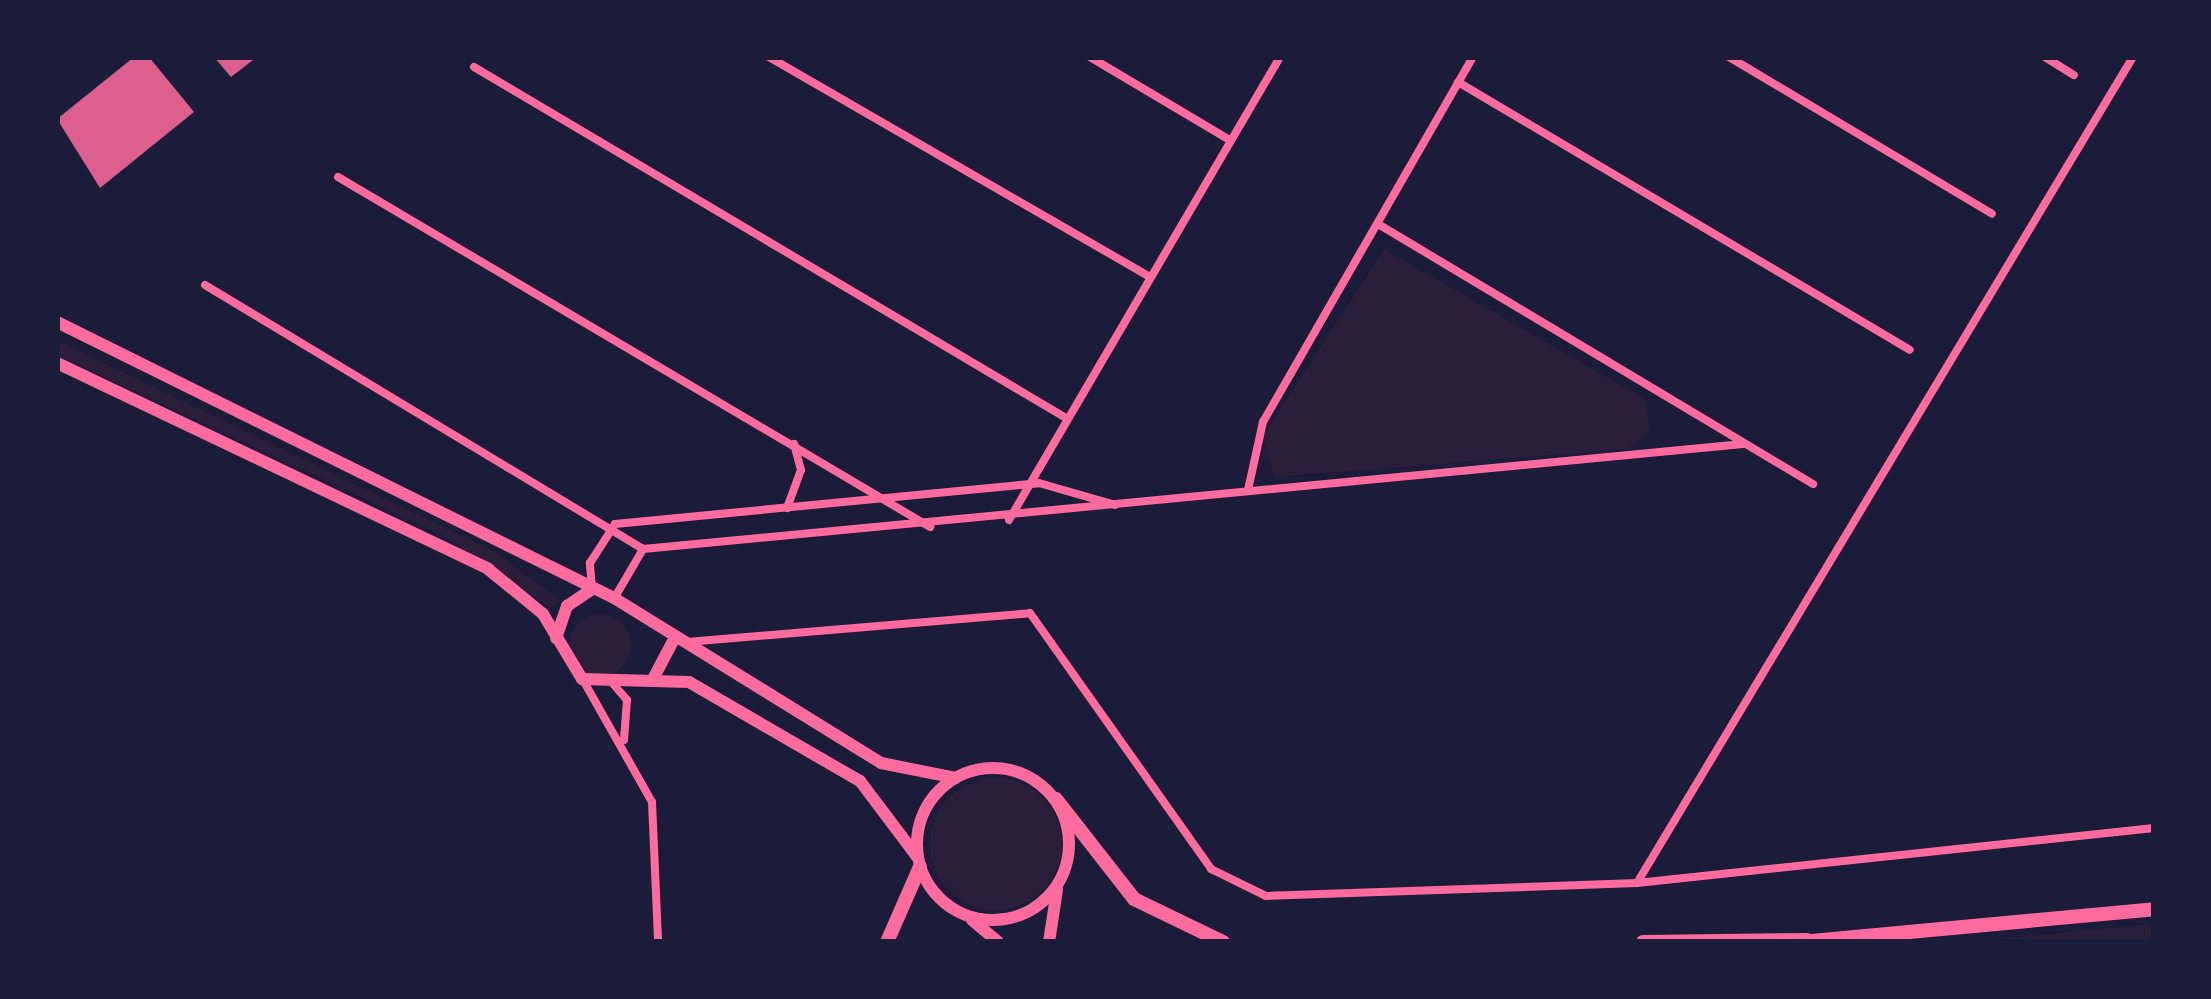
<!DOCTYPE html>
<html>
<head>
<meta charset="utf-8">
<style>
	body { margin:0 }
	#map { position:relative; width:2211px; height:999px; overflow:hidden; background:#1b1b3a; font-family:Lato,sans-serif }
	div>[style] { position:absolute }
	.green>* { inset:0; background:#2a1e3b }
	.round { border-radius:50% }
	.building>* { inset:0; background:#dd5f8e }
	.minor>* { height:8px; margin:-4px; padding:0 4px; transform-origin:4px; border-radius:4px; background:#ff6b9d }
	.primary>* { height:12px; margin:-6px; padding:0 6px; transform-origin:6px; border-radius:6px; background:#ff6b9d }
	.primary>.ring { margin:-6px; padding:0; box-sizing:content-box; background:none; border:12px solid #ff6b9d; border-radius:50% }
	.motorway>* { height:14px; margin:-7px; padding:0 7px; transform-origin:7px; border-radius:7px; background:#ff6b9d }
	span { translate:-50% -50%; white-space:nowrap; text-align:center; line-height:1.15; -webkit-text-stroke:9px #1b1b3a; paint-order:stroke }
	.frame { position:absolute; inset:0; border:60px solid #1b1b3a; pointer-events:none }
</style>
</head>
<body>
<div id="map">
	<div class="green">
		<div style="clip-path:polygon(1384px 249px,1645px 399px,1650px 430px,1629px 449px,1274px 477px,1263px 436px)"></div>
		<div style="clip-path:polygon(57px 340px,493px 551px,560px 600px,551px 608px,446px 537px,57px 355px)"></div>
		<div class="round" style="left:569px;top:614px;width:62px;height:62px"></div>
		<div class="round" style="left:930px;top:778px;width:132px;height:132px"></div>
		<div style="clip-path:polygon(2154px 924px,2154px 942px,1964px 942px)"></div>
	</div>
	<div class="building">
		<div style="clip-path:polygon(134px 57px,149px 57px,194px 112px,100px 188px,57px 119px)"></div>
		<div style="clip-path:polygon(214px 57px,257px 57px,231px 77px)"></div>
	</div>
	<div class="minor">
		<div style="left:769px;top:57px;width:439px;rotate:30deg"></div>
		<div style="left:1090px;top:57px;width:163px;rotate:30.7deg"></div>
		<div style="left:1729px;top:57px;width:306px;rotate:30.8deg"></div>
		<div style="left:2045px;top:57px;width:34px;rotate:32deg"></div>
		<div style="left:474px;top:67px;width:688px;rotate:30.66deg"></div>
		<div style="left:1458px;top:82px;width:525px;rotate:30.66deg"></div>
		<div style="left:338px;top:177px;width:688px;rotate:30.59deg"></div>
		<div style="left:1378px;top:224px;width:507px;rotate:30.87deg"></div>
		<div style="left:205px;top:285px;width:511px;rotate:31.08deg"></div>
		<div style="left:1248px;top:490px;width:70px;rotate:-77.6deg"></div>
		<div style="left:1263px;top:422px;width:421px;rotate:-60.1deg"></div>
		<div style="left:787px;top:508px;width:40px;rotate:-69.8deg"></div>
		<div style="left:801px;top:470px;width:27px;rotate:-105deg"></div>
		<div style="left:1009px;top:520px;width:536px;rotate:-59.66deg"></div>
		<div style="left:643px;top:549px;width:1105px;rotate:-5.45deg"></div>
		<div style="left:592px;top:588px;width:25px;rotate:-95deg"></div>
		<div style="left:590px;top:563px;width:46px;rotate:-57.3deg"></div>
		<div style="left:615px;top:524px;width:426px;rotate:-5.5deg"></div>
		<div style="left:1039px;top:483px;width:79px;rotate:16.1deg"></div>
		<div style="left:615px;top:597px;width:56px;rotate:-59.7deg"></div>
		<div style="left:687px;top:642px;width:344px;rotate:-4.8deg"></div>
		<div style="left:1030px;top:613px;width:314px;rotate:54.7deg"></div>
		<div style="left:1211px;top:869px;width:61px;rotate:26.1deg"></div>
		<div style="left:1266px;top:896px;width:371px;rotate:-2deg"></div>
		<div style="left:1637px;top:883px;width:520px;rotate:-6.07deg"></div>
		<div style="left:583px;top:680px;width:140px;rotate:60.5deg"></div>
		<div style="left:652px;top:802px;width:140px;rotate:87.5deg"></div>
		<div style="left:614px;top:685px;width:20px;rotate:49deg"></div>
		<div style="left:627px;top:700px;width:40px;rotate:94.3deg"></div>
		<div style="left:1637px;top:883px;width:963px;rotate:-59.02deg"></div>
	</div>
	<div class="primary">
		<div style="left:57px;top:322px;width:622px;rotate:26.36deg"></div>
		<div style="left:614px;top:598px;width:314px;rotate:31.7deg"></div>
		<div style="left:881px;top:763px;width:76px;rotate:11.3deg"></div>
		<div style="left:57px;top:363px;width:478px;rotate:25.5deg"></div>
		<div style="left:488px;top:569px;width:71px;rotate:39.3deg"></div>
		<div style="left:543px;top:614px;width:76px;rotate:59deg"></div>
		<div style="left:582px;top:679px;width:107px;rotate:1.6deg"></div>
		<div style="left:689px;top:682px;width:198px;rotate:30.1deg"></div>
		<div style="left:860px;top:781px;width:96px;rotate:53deg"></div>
		<div style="left:556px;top:638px;width:34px;rotate:-71deg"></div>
		<div style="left:567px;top:606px;width:30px;rotate:-34deg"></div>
		<div style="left:653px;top:679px;width:41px;rotate:-62.2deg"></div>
		<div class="ring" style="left:917px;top:768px;width:140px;height:140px"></div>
		<div style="left:972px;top:920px;width:34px;rotate:40deg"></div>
		<div style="left:1049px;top:942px;width:53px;rotate:-81.3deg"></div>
	</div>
	<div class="motorway">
		<div style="left:1056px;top:799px;width:127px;rotate:52deg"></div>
		<div style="left:1134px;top:899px;width:99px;rotate:25.8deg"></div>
		<div style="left:887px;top:942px;width:82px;rotate:-66.3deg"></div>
		<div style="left:1643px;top:942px;width:164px;rotate:-0.7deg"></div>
		<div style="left:1801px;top:942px;width:355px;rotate:-5.3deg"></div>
	</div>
	<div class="frame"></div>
</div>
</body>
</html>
